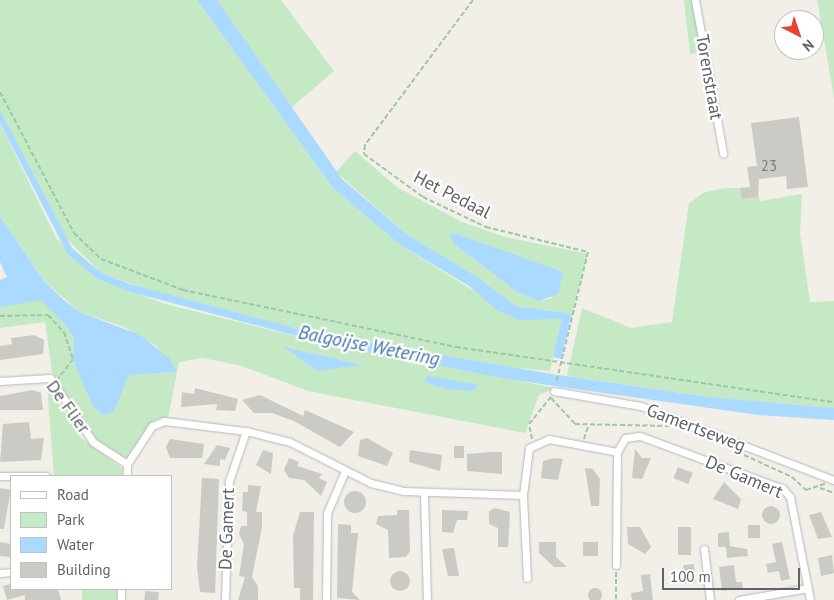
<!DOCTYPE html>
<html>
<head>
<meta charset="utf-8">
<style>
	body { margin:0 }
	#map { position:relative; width:834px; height:600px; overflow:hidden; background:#f1efe8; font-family:"PT Sans",sans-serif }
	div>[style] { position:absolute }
	.green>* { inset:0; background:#c5e8c5; transform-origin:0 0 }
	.water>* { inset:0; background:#aadaff }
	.building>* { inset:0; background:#cccac5; transform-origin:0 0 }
	.round { border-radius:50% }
	.path>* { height:2px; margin-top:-1px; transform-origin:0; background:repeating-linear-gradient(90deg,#9cc7a9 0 5px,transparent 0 7.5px) }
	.roads { filter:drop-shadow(0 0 1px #b5b8bc) drop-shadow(0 0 1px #b5b8bc) }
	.minor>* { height:7px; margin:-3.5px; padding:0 3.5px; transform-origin:3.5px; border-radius:3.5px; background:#fff }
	span { translate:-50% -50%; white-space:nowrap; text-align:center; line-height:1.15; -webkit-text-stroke:4.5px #fff; paint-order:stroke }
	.number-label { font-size:15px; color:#7a7d7f }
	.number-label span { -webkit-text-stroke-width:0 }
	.street-label { font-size:18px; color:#5f6368 }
	.water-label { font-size:19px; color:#4174aa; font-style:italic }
	.legend { position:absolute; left:10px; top:475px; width:162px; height:115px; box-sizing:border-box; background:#fff; border:1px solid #bfc1c3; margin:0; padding:6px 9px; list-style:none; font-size:15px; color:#5f6368 }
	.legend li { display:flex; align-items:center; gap:10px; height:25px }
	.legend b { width:25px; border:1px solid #bfc1c3 }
	.north { position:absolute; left:774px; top:10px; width:50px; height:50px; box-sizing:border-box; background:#fff; border:1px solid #bfc1c3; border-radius:50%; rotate:139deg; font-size:14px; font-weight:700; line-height:20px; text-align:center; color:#5f6368 }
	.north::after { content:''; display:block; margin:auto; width:18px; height:22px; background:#ea4335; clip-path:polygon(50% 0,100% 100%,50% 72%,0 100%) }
	.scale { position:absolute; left:662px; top:568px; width:138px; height:22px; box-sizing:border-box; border:2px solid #5f6368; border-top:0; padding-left:6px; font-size:15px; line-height:18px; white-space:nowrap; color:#5f6368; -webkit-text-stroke:4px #fff; paint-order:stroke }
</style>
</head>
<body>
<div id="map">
	<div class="green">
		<div style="clip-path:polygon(0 0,197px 0,333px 188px,399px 244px,482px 296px,542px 319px,563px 319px,550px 371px,488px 365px,317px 334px,167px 297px,100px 272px,62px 234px,0 110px)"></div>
		<div style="clip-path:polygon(217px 0,281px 0,334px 71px,291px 108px)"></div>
		<div style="clip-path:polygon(684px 0,693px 0,702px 52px,690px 54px)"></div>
		<div style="clip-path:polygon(817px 0,834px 0,834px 98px,819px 11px)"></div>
		<div style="clip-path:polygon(evenodd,0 123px,56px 238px,96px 278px,165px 304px,316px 341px,555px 388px,539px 395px,525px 433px,308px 391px,242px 366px,203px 358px,179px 362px,177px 371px,156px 346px,124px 327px,80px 312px,43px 280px,0 216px,0 123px,284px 348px,360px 364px,360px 365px,317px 371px,284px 348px)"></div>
		<div style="clip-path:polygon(evenodd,355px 151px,398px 188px,462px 222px,505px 237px,588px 254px,572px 314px,516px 306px,476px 276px,406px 234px,336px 172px,355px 151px,454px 244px,487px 247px,563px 272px,552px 298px,539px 301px,517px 292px,454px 244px)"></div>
		<div style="clip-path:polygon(725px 188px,757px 188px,760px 201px,802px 194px,800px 233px,810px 302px,834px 301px,834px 408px,709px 397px,567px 376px,582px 308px,631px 328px,672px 322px,689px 203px,705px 192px)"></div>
		<div style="clip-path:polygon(27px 300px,42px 300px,64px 323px,74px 338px,73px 359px,114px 412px,129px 375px,177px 372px,168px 418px,154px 420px,127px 459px,98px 441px,62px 390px,52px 372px,45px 322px,0 328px,0 307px)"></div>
		<div style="clip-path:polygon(47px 385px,81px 438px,123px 469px,122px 476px,54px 476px)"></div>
		<div style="left:82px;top:589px;width:35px;height:11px"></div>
	</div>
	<div class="water">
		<div style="clip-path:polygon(197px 0,217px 0,342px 179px,406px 234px,476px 276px,516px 306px,572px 314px,561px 359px,553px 357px,562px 319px,520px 320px,498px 311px,469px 286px,399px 244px,333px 188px)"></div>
		<div style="clip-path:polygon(0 110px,72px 248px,100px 272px,130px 284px,317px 334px,558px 375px,709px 397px,834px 408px,834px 420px,758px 415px,507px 379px,316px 341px,127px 291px,96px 278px,67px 253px,0 123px)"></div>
		<div style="clip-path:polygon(0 216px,43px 280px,64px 300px,80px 312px,140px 335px,170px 359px,177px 372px,129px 375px,114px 412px,103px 415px,93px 407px,73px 359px,74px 338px,64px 323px,41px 300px,0 307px,0 280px,7px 277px,0 262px)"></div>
		<div style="clip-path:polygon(454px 233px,563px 272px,558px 294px,539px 301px,517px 292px,454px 244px,449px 235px)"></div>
		<div style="clip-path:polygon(283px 347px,342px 360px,362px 365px,317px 371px)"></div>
		<div style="clip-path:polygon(427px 376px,479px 385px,472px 391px,444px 389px,426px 382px)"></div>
	</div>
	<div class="building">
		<div style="clip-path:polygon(799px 117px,808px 187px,787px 189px,786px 176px,759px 179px,758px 197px,742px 199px,740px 188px,750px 187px,747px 167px,757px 166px,751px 123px)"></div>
		<div style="clip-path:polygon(34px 335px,44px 340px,43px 354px,0 360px,0 346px,12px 344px,11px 338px)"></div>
		<div style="clip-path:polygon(195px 388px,238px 399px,235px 411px,216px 410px,217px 404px,181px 407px,182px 392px,194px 394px)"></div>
		<div style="clip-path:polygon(33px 390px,41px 393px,43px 410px,0 410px,0 396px)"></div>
		<div style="clip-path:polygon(260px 395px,303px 416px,305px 410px,354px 432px,340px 447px,294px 421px,272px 413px,254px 413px,242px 400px)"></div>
		<div style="clip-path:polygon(29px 422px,31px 439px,44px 438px,41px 460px,0 462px,3px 424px)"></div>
		<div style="clip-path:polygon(367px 438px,393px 453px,387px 466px,358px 456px,360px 440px)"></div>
		<div style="clip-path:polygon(170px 439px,204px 444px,202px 458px,170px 458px,166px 447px)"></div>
		<div style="clip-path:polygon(217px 445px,230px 448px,225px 460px,220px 459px,220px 466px,204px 464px)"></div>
		<div style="left:454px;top:446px;width:10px;height:12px"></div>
		<div style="clip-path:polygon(635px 449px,642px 458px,651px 458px,642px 479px,632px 478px)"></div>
		<div style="clip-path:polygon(263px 450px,273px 453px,271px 474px,256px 465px)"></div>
		<div style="clip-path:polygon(410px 450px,442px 455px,440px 471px,409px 462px)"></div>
		<div style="clip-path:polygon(490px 452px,502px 452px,502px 474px,467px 471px,467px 454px)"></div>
		<div style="clip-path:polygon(289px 458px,299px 462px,297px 466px,322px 474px,319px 478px,327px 482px,321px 496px,304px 480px,289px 478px,284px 470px)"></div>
		<div style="clip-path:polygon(554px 458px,563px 459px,558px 480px,541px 478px,543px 461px)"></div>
		<div style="left:678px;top:467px;width:16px;height:12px;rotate:22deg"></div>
		<div style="clip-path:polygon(585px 468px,593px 469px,600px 479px,599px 506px,591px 506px)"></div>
		<div style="clip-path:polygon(202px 478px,219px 479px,215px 593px,200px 592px,197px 567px)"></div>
		<div style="clip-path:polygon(724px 482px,741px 499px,738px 509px,713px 499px)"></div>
		<div style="clip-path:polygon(248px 485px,261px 486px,256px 512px,262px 512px,262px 527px,252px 577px,258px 586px,258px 600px,238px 600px,245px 577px,239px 576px,244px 544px,239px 534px,241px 526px,247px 526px,247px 512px,242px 511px,243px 492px,248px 492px)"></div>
		<div style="left:0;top:488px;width:11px;height:40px;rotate:10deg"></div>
		<div class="round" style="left:344px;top:491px;width:22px;height:22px"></div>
		<div class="round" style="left:762px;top:506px;width:18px;height:18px"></div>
		<div style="clip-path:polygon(495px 508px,510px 512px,508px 547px,498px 547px,498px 528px,489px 524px,489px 511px)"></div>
		<div style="clip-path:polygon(397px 510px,409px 510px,410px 551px,406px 557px,389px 558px,388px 530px,376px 524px,378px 516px,397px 515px)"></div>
		<div style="clip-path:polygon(442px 510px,468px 511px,467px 520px,457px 520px,453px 533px,442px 532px)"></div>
		<div style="clip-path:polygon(300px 512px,314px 512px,313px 600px,300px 600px,300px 588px,294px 588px,293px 536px)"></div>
		<div style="clip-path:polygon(821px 512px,832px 537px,818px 539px,809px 515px)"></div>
		<div style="clip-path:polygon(338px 524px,351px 525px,351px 533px,358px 533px,352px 592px,360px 600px,337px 598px)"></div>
		<div style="left:748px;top:525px;width:12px;height:13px"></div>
		<div style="clip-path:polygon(627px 527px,640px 527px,651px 547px,645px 554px,628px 544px)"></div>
		<div style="left:678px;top:527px;width:13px;height:28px"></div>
		<div style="clip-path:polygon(729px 532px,730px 546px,747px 549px,748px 556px,727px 558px,726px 547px,718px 547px,718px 533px)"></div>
		<div style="clip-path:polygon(0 542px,11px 544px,11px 557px,0 556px)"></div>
		<div style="clip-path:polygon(539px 542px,556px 542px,556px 557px,567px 567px,554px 567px,539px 553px)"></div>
		<div style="left:598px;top:542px;width:14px;height:15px;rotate:90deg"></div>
		<div style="clip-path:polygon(782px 542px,790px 579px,781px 581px,779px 571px,768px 573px,766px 564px,776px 562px,772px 544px)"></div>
		<div style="clip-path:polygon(454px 548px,459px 576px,448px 576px,442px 549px)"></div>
		<div style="clip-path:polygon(832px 555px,834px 573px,821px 576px,818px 558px)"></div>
		<div style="left:694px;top:564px;width:18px;height:11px;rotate:84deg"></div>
		<div style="clip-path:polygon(734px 565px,736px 582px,742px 582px,743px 589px,722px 591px,719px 567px)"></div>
		<div class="round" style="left:390px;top:571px;width:20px;height:20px"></div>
		<div style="clip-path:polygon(650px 574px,653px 600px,632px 600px,631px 593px,643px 591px,641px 575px)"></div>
		<div style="clip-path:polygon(11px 584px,11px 589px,58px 589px,61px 600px,25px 600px,25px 595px,7px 600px,3px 586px)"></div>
		<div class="round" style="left:588px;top:588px;width:14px;height:14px"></div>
		<div style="left:145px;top:591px;width:14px;height:9px;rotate:4deg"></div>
	</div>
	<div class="path">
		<div style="left:473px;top:0;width:181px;rotate:126.7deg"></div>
		<div style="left:365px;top:145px;width:9px;rotate:96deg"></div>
		<div style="left:364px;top:154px;width:73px;rotate:36.1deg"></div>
		<div style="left:423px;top:197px;width:70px;rotate:25.5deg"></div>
		<div style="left:486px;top:227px;width:105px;rotate:13.8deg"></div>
		<div style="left:588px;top:252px;width:135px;rotate:103.7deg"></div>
		<div style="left:0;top:92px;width:159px;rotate:62.3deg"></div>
		<div style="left:74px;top:233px;width:37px;rotate:44deg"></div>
		<div style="left:101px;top:259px;width:88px;rotate:20.7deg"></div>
		<div style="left:183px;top:290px;width:279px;rotate:11.8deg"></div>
		<div style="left:456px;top:347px;width:382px;rotate:8.3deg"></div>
		<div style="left:0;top:316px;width:48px;rotate:-1.2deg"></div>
		<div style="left:48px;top:315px;width:23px;rotate:47deg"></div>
		<div style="left:64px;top:332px;width:28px;rotate:72deg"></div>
		<div style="left:73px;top:359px;width:25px;rotate:127deg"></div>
		<div style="left:551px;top:398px;width:35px;rotate:47deg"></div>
		<div style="left:575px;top:424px;width:94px;rotate:1.2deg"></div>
		<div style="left:532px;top:439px;width:15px;rotate:-101deg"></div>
		<div style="left:529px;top:424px;width:35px;rotate:-51deg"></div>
		<div style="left:584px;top:439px;width:13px;rotate:-72deg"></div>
		<div style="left:744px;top:455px;width:53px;rotate:24.6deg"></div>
		<div style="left:792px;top:477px;width:19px;rotate:43deg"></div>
		<div style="left:806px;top:490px;width:20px;rotate:-18deg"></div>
		<div style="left:820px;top:488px;width:15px;rotate:20deg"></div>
		<div style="left:616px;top:572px;width:28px;rotate:90deg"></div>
	</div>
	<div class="roads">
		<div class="minor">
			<div style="left:695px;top:0;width:156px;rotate:79.6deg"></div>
			<div style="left:0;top:381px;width:50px;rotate:-3.4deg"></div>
			<div style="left:50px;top:378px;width:77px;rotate:56.1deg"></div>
			<div style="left:93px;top:442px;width:40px;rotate:32.9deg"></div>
			<div style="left:554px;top:391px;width:88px;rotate:9.8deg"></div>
			<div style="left:641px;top:406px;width:207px;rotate:21deg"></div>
			<div style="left:0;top:476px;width:46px"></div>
			<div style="left:127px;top:476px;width:12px;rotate:-90deg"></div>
			<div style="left:127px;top:464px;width:45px;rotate:-56.7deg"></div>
			<div style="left:152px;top:426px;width:13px;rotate:-23deg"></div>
			<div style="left:164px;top:421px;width:83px;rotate:7deg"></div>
			<div style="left:246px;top:431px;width:45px;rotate:14deg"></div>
			<div style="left:290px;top:442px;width:91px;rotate:26.8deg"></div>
			<div style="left:371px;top:483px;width:34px;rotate:14deg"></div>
			<div style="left:404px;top:491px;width:119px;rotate:1.9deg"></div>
			<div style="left:424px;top:494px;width:106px;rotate:88.4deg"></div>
			<div style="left:704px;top:549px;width:51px;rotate:83.3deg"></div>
			<div style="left:616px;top:565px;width:113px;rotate:-89.5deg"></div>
			<div style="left:617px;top:452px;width:16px;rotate:-60deg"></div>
			<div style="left:625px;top:438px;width:15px;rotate:-8deg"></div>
			<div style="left:640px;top:436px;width:153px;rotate:20.3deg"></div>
			<div style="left:783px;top:489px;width:11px;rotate:49deg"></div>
			<div style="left:790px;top:497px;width:105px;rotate:79deg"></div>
			<div style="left:0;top:573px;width:11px;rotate:-5deg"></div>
			<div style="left:527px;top:578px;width:83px;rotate:-92.8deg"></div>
			<div style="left:523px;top:495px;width:47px;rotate:-82.7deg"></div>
			<div style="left:529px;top:448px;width:22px;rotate:-24deg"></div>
			<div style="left:549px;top:439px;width:69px;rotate:10.8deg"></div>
			<div style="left:121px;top:600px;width:11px;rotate:-90deg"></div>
			<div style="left:225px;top:600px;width:119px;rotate:-88.1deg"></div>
			<div style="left:229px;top:481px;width:53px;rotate:-71.2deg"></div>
			<div style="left:326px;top:600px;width:87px;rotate:-89.3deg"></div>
			<div style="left:327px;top:513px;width:46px;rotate:-66.8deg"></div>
			<div style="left:739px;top:600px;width:70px;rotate:-9.9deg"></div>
		</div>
	</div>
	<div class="number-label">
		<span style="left:769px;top:166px">23</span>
	</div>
	<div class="street-label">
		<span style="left:709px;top:77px;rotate:80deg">Torenstraat</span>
		<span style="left:452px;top:195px;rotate:27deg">Het Pedaal</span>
		<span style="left:68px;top:407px;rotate:54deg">De Flier</span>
		<span style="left:696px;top:428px;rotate:21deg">Gamertseweg</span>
		<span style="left:744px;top:477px;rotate:23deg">De Gamert</span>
		<span style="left:227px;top:529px;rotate:-88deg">De Gamert</span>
	</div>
	<div class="water-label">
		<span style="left:369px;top:346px;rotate:11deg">Balgoijse Wetering</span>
	</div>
	<ul class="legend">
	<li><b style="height:6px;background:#fff"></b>Road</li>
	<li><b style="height:14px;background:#c5e8c5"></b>Park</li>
	<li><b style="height:14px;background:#aadaff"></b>Water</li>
	<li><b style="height:14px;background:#cccac5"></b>Building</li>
	</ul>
	<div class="north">N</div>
	<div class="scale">100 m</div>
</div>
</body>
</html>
